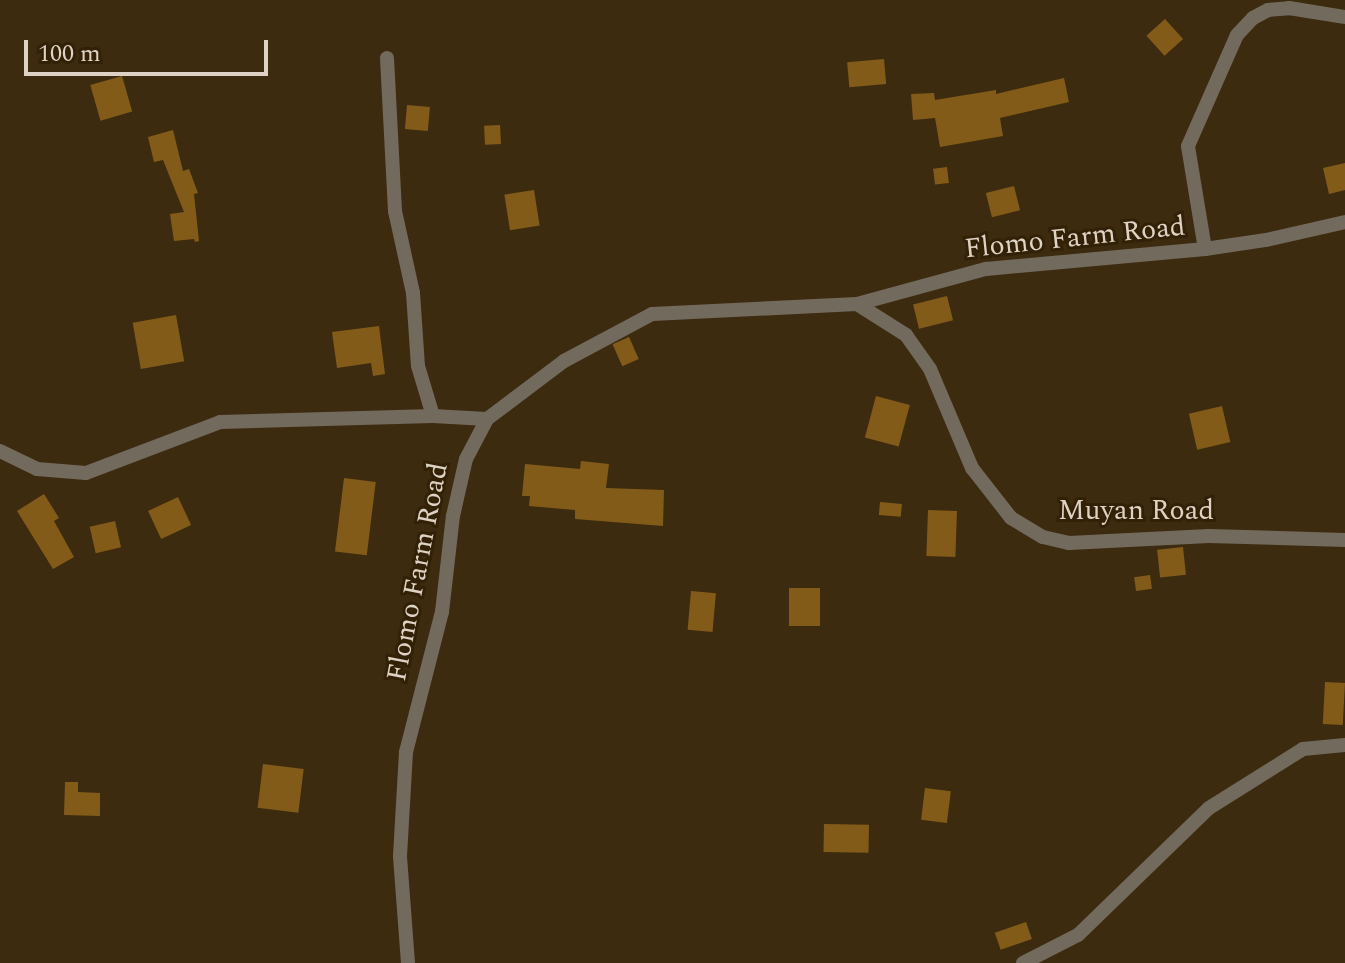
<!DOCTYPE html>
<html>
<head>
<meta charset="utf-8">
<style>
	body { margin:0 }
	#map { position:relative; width:1345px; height:963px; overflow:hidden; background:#3d2b10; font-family:Spectral,serif }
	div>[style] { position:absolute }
	.building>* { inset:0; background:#835b19; transform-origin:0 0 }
	.minor>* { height:14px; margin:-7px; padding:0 7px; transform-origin:7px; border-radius:7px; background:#736a5e }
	span { translate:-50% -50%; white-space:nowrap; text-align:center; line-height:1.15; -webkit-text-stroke:6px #322106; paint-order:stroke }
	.street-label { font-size:28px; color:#ddd2c3 }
	.scale { position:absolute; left:24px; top:40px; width:244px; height:36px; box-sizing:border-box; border:4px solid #ddd2c3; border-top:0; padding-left:10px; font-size:24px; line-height:28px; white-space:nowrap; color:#ddd2c3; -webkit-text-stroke:6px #322106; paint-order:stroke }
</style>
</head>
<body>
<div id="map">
	<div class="building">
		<div style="left:1165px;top:19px;width:27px;height:25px;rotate:48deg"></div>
		<div style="left:884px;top:59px;width:25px;height:37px;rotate:85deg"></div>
		<div style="left:122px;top:76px;width:37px;height:33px;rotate:74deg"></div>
		<div style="clip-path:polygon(1064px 78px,1069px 102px,1000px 118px,1003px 136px,940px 147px,935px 118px,913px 120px,911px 94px,934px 93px,935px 100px,996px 90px,996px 94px)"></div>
		<div style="left:407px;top:105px;width:23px;height:24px;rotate:5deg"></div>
		<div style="left:500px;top:125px;width:19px;height:16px;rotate:87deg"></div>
		<div style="clip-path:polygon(173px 130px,183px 171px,189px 169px,198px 193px,194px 194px,199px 241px,195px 242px,194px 239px,174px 241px,170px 214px,184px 212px,163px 160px,154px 162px,148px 137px)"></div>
		<div style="clip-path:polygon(1345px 163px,1345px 190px,1329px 194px,1323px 168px)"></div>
		<div style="left:947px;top:167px;width:16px;height:14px;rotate:83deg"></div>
		<div style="left:1014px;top:186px;width:25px;height:29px;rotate:76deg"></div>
		<div style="left:534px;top:190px;width:36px;height:30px;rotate:81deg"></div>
		<div style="left:947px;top:296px;width:25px;height:35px;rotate:76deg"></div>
		<div style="left:176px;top:315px;width:47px;height:44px;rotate:80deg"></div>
		<div style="clip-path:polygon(379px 326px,385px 374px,373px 376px,371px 363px,337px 368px,332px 332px)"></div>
		<div style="left:629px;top:337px;width:24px;height:18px;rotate:66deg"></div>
		<div style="left:876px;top:396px;width:35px;height:43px;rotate:15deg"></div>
		<div style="left:1222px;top:406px;width:37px;height:34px;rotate:77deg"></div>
		<div style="clip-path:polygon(581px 461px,609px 464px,606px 488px,664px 490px,663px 526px,575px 519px,575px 510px,529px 506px,530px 496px,522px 496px,525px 464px,580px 469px)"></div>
		<div style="left:344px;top:478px;width:32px;height:74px;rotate:7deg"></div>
		<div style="clip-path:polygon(44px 494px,59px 518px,54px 521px,74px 557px,53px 569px,17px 511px)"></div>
		<div style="left:178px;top:497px;width:31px;height:33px;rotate:65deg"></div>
		<div style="left:880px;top:502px;width:22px;height:13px;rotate:5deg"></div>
		<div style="left:928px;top:510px;width:29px;height:46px;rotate:2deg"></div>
		<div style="left:115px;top:521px;width:27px;height:26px;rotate:77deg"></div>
		<div style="left:1183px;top:547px;width:28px;height:26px;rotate:84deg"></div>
		<div style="left:1150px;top:575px;width:14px;height:16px;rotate:82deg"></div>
		<div style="left:789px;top:588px;width:31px;height:38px"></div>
		<div style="left:691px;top:591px;width:25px;height:39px;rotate:5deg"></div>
		<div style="left:1325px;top:682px;width:20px;height:42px;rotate:3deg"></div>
		<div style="left:263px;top:764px;width:41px;height:44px;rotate:7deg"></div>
		<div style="clip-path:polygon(65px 782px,78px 782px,78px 792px,100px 793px,100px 816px,64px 815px)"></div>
		<div style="left:925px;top:788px;width:26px;height:32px;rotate:7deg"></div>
		<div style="left:824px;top:824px;width:45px;height:28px;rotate:1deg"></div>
		<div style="left:1026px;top:922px;width:18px;height:33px;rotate:71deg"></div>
	</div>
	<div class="minor">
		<div style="left:387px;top:58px;width:153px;rotate:87deg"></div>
		<div style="left:395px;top:211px;width:84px;rotate:77.6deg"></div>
		<div style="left:413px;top:293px;width:73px;rotate:86.1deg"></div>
		<div style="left:418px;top:366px;width:52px;rotate:73.3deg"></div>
		<div style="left:1205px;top:249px;width:104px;rotate:-99.4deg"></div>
		<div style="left:1188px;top:146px;width:121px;rotate:-66.2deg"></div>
		<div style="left:1237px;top:35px;width:23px;rotate:-47deg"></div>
		<div style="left:1253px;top:18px;width:17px;rotate:-28deg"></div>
		<div style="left:1268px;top:10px;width:21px;rotate:-5deg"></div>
		<div style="left:1289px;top:8px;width:57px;rotate:9.1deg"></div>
		<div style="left:857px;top:304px;width:58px;rotate:32.3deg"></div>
		<div style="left:906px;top:335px;width:42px;rotate:54.8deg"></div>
		<div style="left:930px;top:369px;width:108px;rotate:67deg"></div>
		<div style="left:972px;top:468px;width:63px;rotate:52deg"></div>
		<div style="left:1011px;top:518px;width:37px;rotate:31deg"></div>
		<div style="left:1043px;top:537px;width:27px;rotate:13deg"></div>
		<div style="left:1069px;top:543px;width:140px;rotate:-2.9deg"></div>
		<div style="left:1209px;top:536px;width:136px;rotate:1.7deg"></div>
		<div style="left:0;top:451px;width:41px;rotate:25.9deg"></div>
		<div style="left:37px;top:469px;width:49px;rotate:4.7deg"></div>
		<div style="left:86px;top:473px;width:143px;rotate:-20.8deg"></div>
		<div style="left:220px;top:422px;width:213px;rotate:-1.6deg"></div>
		<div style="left:433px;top:416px;width:54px;rotate:3.2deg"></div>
		<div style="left:408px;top:963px;width:107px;rotate:-94.3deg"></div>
		<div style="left:400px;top:856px;width:104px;rotate:-86.7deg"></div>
		<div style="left:406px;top:752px;width:145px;rotate:-75.6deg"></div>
		<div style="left:442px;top:612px;width:97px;rotate:-83.5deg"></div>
		<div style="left:453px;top:516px;width:58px;rotate:-77.2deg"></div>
		<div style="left:466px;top:459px;width:45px;rotate:-62.3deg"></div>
		<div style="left:487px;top:419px;width:96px;rotate:-37deg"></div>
		<div style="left:564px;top:361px;width:100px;rotate:-28.1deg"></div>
		<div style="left:652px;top:314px;width:205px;rotate:-2.8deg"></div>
		<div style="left:857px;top:304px;width:134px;rotate:-15.2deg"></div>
		<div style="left:986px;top:269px;width:220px;rotate:-5.2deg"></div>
		<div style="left:1205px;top:249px;width:62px;rotate:-8.4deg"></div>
		<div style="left:1266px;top:240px;width:81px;rotate:-12.8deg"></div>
		<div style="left:1023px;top:963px;width:62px;rotate:-27deg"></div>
		<div style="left:1078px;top:935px;width:182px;rotate:-44.1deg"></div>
		<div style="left:1209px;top:808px;width:111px;rotate:-32.1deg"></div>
		<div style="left:1303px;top:749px;width:42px;rotate:-5.4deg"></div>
	</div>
	<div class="street-label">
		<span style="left:1075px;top:238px;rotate:-6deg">Flomo Farm Road</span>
		<span style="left:1136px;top:511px">Muyan Road</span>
		<span style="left:418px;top:572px;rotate:-79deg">Flomo Farm Road</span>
	</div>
	<div class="scale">100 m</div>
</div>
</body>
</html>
